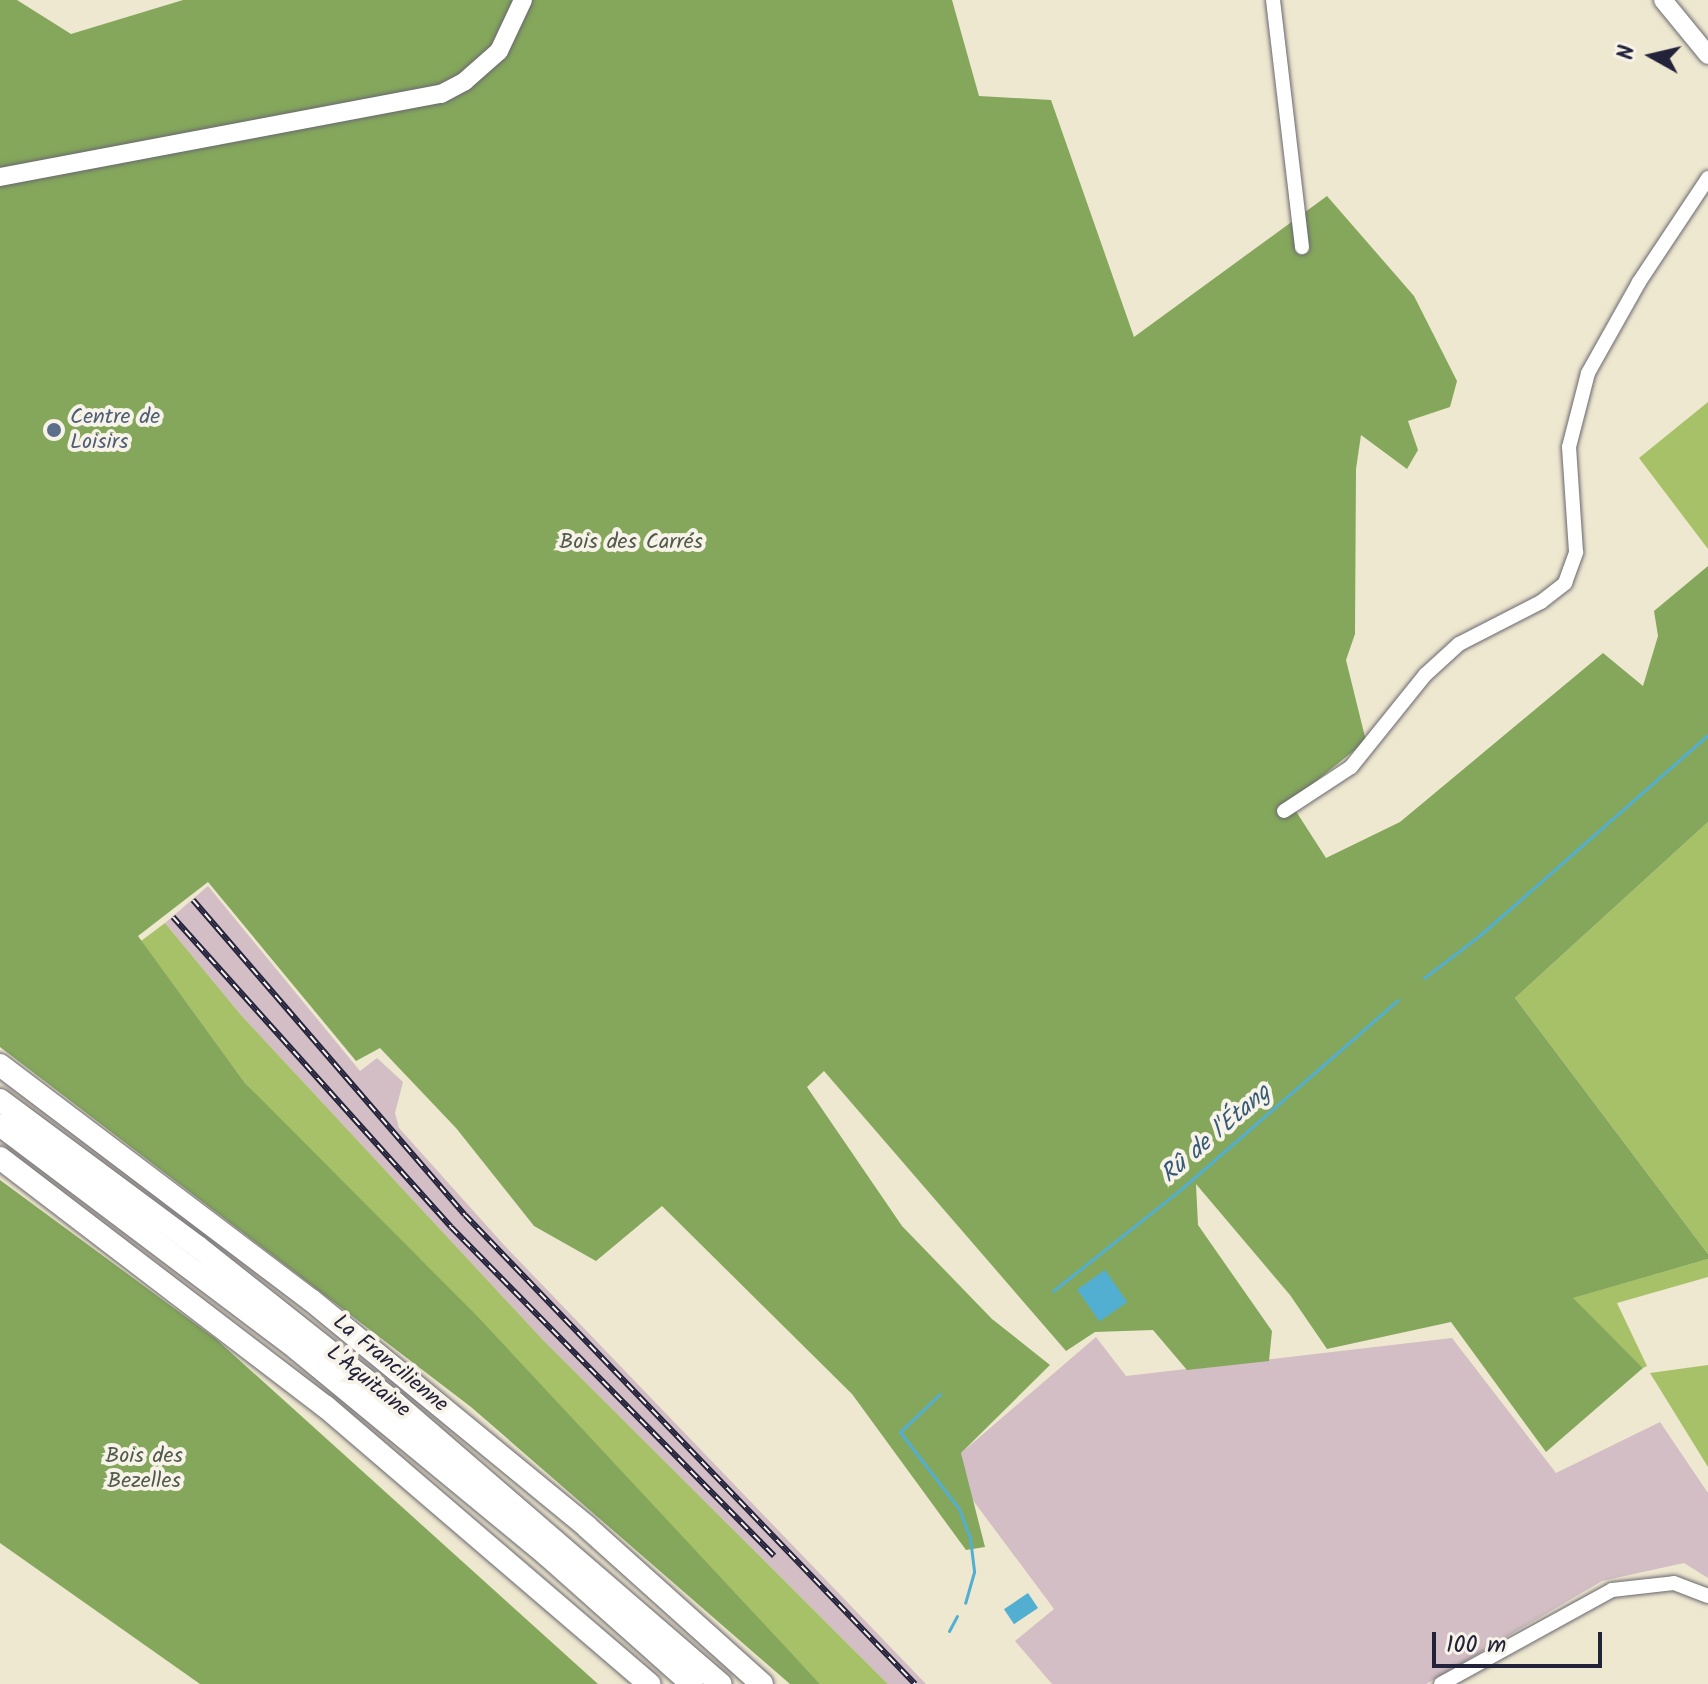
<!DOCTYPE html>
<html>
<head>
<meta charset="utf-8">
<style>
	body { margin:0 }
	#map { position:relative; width:1708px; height:1684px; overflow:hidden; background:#efe8d0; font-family:Kalam,sans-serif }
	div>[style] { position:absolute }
	.industrial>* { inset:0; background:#d2bec4 }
	.green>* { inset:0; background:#a6c167 }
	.forest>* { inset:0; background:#84a75c }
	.water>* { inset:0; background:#53afd1; transform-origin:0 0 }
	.stream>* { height:3px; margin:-1.5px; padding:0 1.5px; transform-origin:1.5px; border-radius:1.5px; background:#53afd1 }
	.roads { filter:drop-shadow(0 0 2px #6a676f) drop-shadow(0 0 2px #6a676f) }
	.minor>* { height:14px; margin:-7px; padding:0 7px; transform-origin:7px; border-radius:7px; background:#fff }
	.major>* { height:18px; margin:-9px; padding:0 9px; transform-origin:9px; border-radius:9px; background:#fff }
	.highway>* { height:22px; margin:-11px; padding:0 11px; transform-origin:11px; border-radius:11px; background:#fff }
	.rail>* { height:6px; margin-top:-3px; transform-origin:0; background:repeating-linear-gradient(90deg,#f7f3e8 0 9px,#22223b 0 18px); box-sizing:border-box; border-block:2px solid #22223b }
	.dots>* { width:22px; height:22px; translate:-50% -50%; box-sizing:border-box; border:4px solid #f7f3e8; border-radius:50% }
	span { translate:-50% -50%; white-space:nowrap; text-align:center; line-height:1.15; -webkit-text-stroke:8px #f7f3e8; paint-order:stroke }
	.service-label { font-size:22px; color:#4e5e75 }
	.left { translate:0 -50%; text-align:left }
	.park-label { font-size:22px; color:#505a4a }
	.street-label { font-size:22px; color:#22223b }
	.water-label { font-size:24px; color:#365a77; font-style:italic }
	.north { position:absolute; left:1612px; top:16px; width:80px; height:80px; -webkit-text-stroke:6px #f7f3e8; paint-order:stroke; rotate:278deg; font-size:22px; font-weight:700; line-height:32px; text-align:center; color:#22223b }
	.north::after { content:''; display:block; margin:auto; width:28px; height:36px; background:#22223b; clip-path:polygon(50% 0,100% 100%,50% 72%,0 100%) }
	.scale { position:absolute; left:1432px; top:1632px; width:170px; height:36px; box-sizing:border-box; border:4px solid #22223b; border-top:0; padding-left:10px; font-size:24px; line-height:28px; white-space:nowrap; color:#22223b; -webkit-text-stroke:6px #f7f3e8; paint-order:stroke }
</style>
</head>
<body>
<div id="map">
	<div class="industrial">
		<div style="clip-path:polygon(208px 886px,360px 1071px,377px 1058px,403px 1082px,395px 1113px,399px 1128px,504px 1245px,926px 1684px,888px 1684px,544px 1341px,241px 1015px,165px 923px)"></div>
		<div style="clip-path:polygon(1096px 1337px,1126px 1376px,1452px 1338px,1556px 1473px,1660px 1422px,1708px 1493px,1708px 1578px,1684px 1563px,1602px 1581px,1426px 1684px,1052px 1684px,1015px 1641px,1054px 1609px,969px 1495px,961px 1453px)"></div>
	</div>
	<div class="green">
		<div style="clip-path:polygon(1708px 402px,1708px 549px,1639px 458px)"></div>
		<div style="clip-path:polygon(1708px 822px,1708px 1254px,1515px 998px)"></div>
		<div style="clip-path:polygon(165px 923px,241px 1015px,544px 1341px,888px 1684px,820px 1684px,245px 1083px,141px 941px)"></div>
		<div style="clip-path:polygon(1708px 1259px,1708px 1277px,1617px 1303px,1647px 1366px,1643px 1368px,1572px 1298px)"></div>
		<div style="clip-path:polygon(1708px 1365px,1708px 1467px,1650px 1373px)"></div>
	</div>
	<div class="forest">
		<div style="clip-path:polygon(0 0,17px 0,71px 34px,183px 0,952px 0,979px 96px,1051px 100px,1134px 337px,1327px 196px,1414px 296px,1457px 381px,1450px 407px,1408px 421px,1418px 450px,1407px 469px,1361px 435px,1356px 469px,1355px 634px,1346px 660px,1366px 741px,1290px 802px,1326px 858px,1400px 822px,1603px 653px,1643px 686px,1658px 636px,1654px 611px,1708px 566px,1708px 822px,1515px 998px,1708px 1254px,1708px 1259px,1573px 1298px,1643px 1368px,1546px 1452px,1451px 1322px,1327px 1349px,1290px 1295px,1196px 1184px,1198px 1225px,1272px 1331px,1269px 1361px,1187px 1370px,1153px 1330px,1095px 1332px,1066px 1351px,824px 1071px,807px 1087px,902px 1226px,992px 1319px,1050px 1365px,961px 1453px,985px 1547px,966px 1550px,852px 1394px,662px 1206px,596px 1261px,534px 1226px,456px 1128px,380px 1048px,356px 1061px,208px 882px,138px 936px,245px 1083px,478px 1317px,820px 1684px,790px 1684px,471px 1407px,0 1047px)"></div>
		<div style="clip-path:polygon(0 1180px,216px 1339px,598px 1684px,200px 1684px,0 1543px)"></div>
	</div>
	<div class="water">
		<div style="left:1105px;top:1270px;width:39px;height:34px;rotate:55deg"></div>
		<div style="left:1028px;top:1593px;width:18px;height:29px;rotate:56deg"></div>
	</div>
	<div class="stream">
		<div style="left:1424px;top:978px;width:69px;rotate:-37.4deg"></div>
		<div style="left:1479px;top:936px;width:305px;rotate:-41.3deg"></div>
		<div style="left:1053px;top:1291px;width:162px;rotate:-38.5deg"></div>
		<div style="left:1180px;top:1190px;width:289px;rotate:-41.1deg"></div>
		<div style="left:940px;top:1394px;width:55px;rotate:136.5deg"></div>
		<div style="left:900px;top:1432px;width:97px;rotate:52.5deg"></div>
		<div style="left:959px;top:1509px;width:31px;rotate:69deg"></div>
		<div style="left:970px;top:1538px;width:34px;rotate:83deg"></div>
		<div style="left:974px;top:1572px;width:32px;rotate:106deg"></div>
		<div style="left:949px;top:1631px;width:17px;rotate:-62deg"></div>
	</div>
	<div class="roads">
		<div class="minor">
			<div style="left:1273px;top:0;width:249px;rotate:83.3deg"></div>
			<div style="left:1284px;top:811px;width:80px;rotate:-33.3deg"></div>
			<div style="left:1351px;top:767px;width:118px;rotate:-51.2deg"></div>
			<div style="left:1425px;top:675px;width:46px;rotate:-42.4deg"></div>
			<div style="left:1459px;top:644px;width:92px;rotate:-27.1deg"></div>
			<div style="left:1541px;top:602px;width:31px;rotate:-38deg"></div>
			<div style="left:1565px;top:583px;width:33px;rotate:-70deg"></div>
			<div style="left:1576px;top:552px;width:105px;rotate:-93.8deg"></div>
			<div style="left:1569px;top:447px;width:76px;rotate:-75.6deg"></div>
			<div style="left:1588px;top:373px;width:104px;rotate:-60.7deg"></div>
			<div style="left:1639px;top:282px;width:125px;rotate:-56.4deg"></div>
			<div style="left:1441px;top:1684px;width:195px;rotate:-28.8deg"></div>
			<div style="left:1612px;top:1590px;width:62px;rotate:-6.4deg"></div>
			<div style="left:1674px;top:1583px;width:36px;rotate:21deg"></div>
		</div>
		<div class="major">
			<div style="left:1663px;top:0;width:71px;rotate:50.7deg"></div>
			<div style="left:0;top:177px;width:449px;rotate:-10.7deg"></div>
			<div style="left:441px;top:94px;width:27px;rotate:-28deg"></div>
			<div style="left:465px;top:81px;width:45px;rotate:-41.4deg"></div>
			<div style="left:499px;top:51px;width:56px;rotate:-64.8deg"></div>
		</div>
		<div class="highway">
			<div style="left:0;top:1065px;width:390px;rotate:37.1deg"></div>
			<div style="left:311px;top:1300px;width:357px;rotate:39.4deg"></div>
			<div style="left:587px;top:1527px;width:235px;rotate:41.9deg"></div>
			<div style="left:0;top:1100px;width:247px;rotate:36.6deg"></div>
			<div style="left:198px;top:1247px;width:251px;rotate:38.4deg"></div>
			<div style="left:395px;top:1403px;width:430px;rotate:40.8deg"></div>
			<div style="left:0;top:1125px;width:372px;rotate:37deg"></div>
			<div style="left:297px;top:1349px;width:324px;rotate:39.5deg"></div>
			<div style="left:547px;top:1555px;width:194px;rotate:41.7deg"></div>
			<div style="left:0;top:1158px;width:410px;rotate:37.4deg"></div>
			<div style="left:326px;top:1407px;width:426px;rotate:40.6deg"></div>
		</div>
	</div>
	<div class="rail">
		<div style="left:193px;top:900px;width:416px;rotate:49.2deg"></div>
		<div style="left:465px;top:1215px;width:650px;rotate:46.18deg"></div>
		<div style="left:173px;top:917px;width:416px;rotate:48.1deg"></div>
		<div style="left:451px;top:1227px;width:461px;rotate:45.5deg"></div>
	</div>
	<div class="dots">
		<div style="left:54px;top:430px;background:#5c6f8a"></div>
	</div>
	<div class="service-label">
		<span class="left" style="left:70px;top:430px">Centre de<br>Loisirs</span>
	</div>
	<div class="park-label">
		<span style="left:631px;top:543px">Bois des Carrés</span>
		<span style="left:144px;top:1469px">Bois des<br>Bezelles</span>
	</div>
	<div class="street-label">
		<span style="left:390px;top:1364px;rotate:39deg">La Francilienne</span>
		<span style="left:368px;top:1382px;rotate:39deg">L'Aquitaine</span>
	</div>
	<div class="water-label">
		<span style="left:1216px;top:1134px;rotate:-41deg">Rû de l'Étang</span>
	</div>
	<div class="north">N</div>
	<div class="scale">100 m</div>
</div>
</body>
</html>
